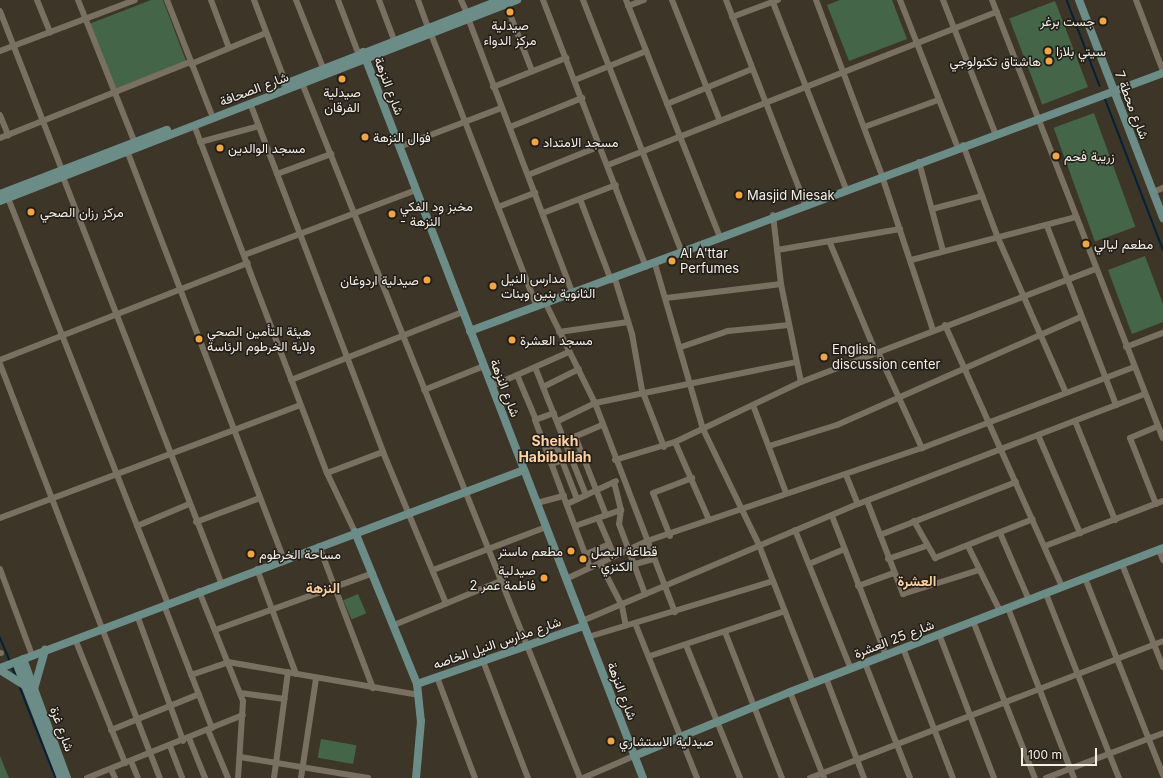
<!DOCTYPE html>
<html>
<head>
<meta charset="utf-8">
<style>
	body { margin:0 }
	#map { position:relative; width:1163px; height:778px; overflow:hidden; background:#3d3528; font-family:Inter,Vazirmatn,sans-serif }
	div>[style] { position:absolute }
	.green>* { inset:0; background:#446547; transform-origin:0 0 }
	.stream>* { height:1.5px; margin:-0.75px; padding:0 0.75px; transform-origin:0.75px; border-radius:0.75px; background:#012239 }
	.street>* { height:6px; margin:-3px; padding:0 3px; transform-origin:3px; border-radius:3px; background:#797061 }
	.secondary>* { height:8px; margin:-4px; padding:0 4px; transform-origin:4px; border-radius:4px; background:#6c8c88 }
	.dots>* { width:11px; height:11px; translate:-50% -50%; box-sizing:border-box; border:2px solid #211d17; border-radius:50% }
	span { translate:-50% -50%; white-space:nowrap; text-align:center; line-height:1.15; -webkit-text-stroke:3px #211d17; paint-order:stroke }
	.poi-label { font-size:13px; color:#f4efe7 }
	.right { translate:-100% -50%; text-align:right }
	.left { translate:0 -50%; text-align:left }
	.street-label { font-size:13px; color:#f4efe7 }
	.neighbourhood-label { font-size:14px; color:#fed2a2; font-weight:700 }
	.scale { position:absolute; left:1021px; top:748px; width:76px; height:18px; box-sizing:border-box; border:2px solid #f4efe7; border-top:0; padding-left:5px; font-size:12px; line-height:14px; white-space:nowrap; color:#f4efe7; -webkit-text-stroke:3px #211d17; paint-order:stroke }
</style>
</head>
<body>
<div id="map">
	<div class="green">
		<div style="clip-path:polygon(151px 0,163px 0,186px 61px,115px 89px,89px 24px)"></div>
		<div style="clip-path:polygon(840px 0,892px 0,907px 39px,849px 61px,827px 5px)"></div>
		<div style="left:1055px;top:1px;width:92px;height:49px;rotate:69deg"></div>
		<div style="left:1094px;top:113px;width:121px;height:43px;rotate:70deg"></div>
		<div style="clip-path:polygon(1145px 256px,1163px 304px,1163px 322px,1132px 334px,1108px 270px)"></div>
		<div style="left:358px;top:594px;width:21px;height:16px;rotate:67deg"></div>
		<div style="left:321px;top:739px;width:36px;height:19px;rotate:10deg"></div>
		<div style="clip-path:polygon(0 756px,9px 778px,0 778px)"></div>
	</div>
	<div class="stream">
		<div style="left:1067px;top:0;width:92px;rotate:69deg"></div>
		<div style="left:1105px;top:98px;width:162px;rotate:69deg"></div>
		<div style="left:0;top:637px;width:26px;rotate:67deg"></div>
		<div style="left:12px;top:666px;width:11px;rotate:68deg"></div>
		<div style="left:20px;top:687px;width:98px;rotate:68.4deg"></div>
	</div>
	<div class="street">
		<div style="left:37px;top:0;width:35px;rotate:68deg"></div>
		<div style="left:78px;top:0;width:157px;rotate:68.3deg"></div>
		<div style="left:167px;top:0;width:121px;rotate:68.7deg"></div>
		<div style="left:211px;top:0;width:51px;rotate:69.4deg"></div>
		<div style="left:254px;top:0;width:90px;rotate:69.1deg"></div>
		<div style="left:296px;top:0;width:73px;rotate:68.3deg"></div>
		<div style="left:338px;top:0;width:62px;rotate:69.2deg"></div>
		<div style="left:379px;top:0;width:43px;rotate:69.4deg"></div>
		<div style="left:418px;top:0;width:30px;rotate:70deg"></div>
		<div style="left:461px;top:0;width:14px;rotate:65deg"></div>
		<div style="left:543px;top:0;width:286px;rotate:68.9deg"></div>
		<div style="left:583px;top:0;width:271px;rotate:68.6deg"></div>
		<div style="left:626px;top:0;width:255px;rotate:68.4deg"></div>
		<div style="left:672px;top:0;width:130px;rotate:68.4deg"></div>
		<div style="left:726px;top:0;width:219px;rotate:68.8deg"></div>
		<div style="left:772px;top:0;width:203px;rotate:68.6deg"></div>
		<div style="left:816px;top:0;width:188px;rotate:69.4deg"></div>
		<div style="left:882px;top:176px;width:162px;rotate:71.7deg"></div>
		<div style="left:900px;top:0;width:159px;rotate:68.6deg"></div>
		<div style="left:943px;top:0;width:143px;rotate:68.6deg"></div>
		<div style="left:992px;top:0;width:470px;rotate:68.7deg"></div>
		<div style="left:1136px;top:0;width:76px;rotate:69.2deg"></div>
		<div style="left:506px;top:4px;width:72px;rotate:68.8deg"></div>
		<div style="left:628px;top:6px;width:17px;rotate:-21deg"></div>
		<div style="left:0;top:11px;width:171px;rotate:68.7deg"></div>
		<div style="left:732px;top:17px;width:49px;rotate:-20.3deg"></div>
		<div style="left:468px;top:18px;width:295px;rotate:69.2deg"></div>
		<div style="left:431px;top:34px;width:293px;rotate:68.8deg"></div>
		<div style="left:0;top:51px;width:144px;rotate:-20.7deg"></div>
		<div style="left:191px;top:64px;width:81px;rotate:-22.5deg"></div>
		<div style="left:575px;top:80px;width:77px;rotate:-22.2deg"></div>
		<div style="left:302px;top:83px;width:749px;rotate:68.2deg"></div>
		<div style="left:493px;top:87px;width:79px;rotate:-21.7deg"></div>
		<div style="left:250px;top:103px;width:373px;rotate:69.1deg"></div>
		<div style="left:383px;top:452px;width:164px;rotate:67.4deg"></div>
		<div style="left:667px;top:104px;width:92px;rotate:-22.4deg"></div>
		<div style="left:0;top:115px;width:22px;rotate:68deg"></div>
		<div style="left:194px;top:125px;width:373px;rotate:69.1deg"></div>
		<div style="left:327px;top:473px;width:65px;rotate:64.6deg"></div>
		<div style="left:510px;top:127px;width:78px;rotate:-21.9deg"></div>
		<div style="left:864px;top:127px;width:79px;rotate:-20deg"></div>
		<div style="left:0;top:138px;width:205px;rotate:-21.8deg"></div>
		<div style="left:200px;top:142px;width:61px;rotate:-15.2deg"></div>
		<div style="left:963px;top:145px;width:99px;rotate:69.4deg"></div>
		<div style="left:998px;top:238px;width:169px;rotate:66.3deg"></div>
		<div style="left:399px;top:147px;width:109px;rotate:-20.9deg"></div>
		<div style="left:126px;top:148px;width:441px;rotate:69deg"></div>
		<div style="left:919px;top:162px;width:92px;rotate:74.9deg"></div>
		<div style="left:608px;top:165px;width:418px;rotate:-21.5deg"></div>
		<div style="left:277px;top:174px;width:58px;rotate:-20.3deg"></div>
		<div style="left:528px;top:175px;width:78px;rotate:-21.9deg"></div>
		<div style="left:63px;top:177px;width:436px;rotate:68.7deg"></div>
		<div style="left:1153px;top:192px;width:11px;rotate:-22deg"></div>
		<div style="left:8px;top:198px;width:436px;rotate:68.5deg"></div>
		<div style="left:580px;top:199px;width:87px;rotate:69.1deg"></div>
		<div style="left:498px;top:207px;width:40px;rotate:-21deg"></div>
		<div style="left:932px;top:209px;width:52px;rotate:-14.6deg"></div>
		<div style="left:543px;top:213px;width:78px;rotate:-21deg"></div>
		<div style="left:773px;top:215px;width:69px;rotate:83.4deg"></div>
		<div style="left:781px;top:284px;width:100px;rotate:78.5deg"></div>
		<div style="left:1047px;top:226px;width:192px;rotate:68.9deg"></div>
		<div style="left:830px;top:243px;width:119px;rotate:67.3deg"></div>
		<div style="left:777px;top:250px;width:125px;rotate:-9.7deg"></div>
		<div style="left:244px;top:255px;width:184px;rotate:-20.7deg"></div>
		<div style="left:911px;top:260px;width:171px;rotate:-14.6deg"></div>
		<div style="left:655px;top:264px;width:172px;rotate:73.8deg"></div>
		<div style="left:703px;top:429px;width:129px;rotate:64.2deg"></div>
		<div style="left:759px;top:545px;width:148px;rotate:68.6deg"></div>
		<div style="left:615px;top:279px;width:58px;rotate:72.8deg"></div>
		<div style="left:632px;top:334px;width:57px;rotate:79.9deg"></div>
		<div style="left:642px;top:390px;width:61px;rotate:68.9deg"></div>
		<div style="left:666px;top:298px;width:116px;rotate:-6.9deg"></div>
		<div style="left:546px;top:304px;width:110px;rotate:63.7deg"></div>
		<div style="left:595px;top:403px;width:224px;rotate:69.1deg"></div>
		<div style="left:945px;top:325px;width:287px;rotate:65.9deg"></div>
		<div style="left:559px;top:332px;width:70px;rotate:-8.2deg"></div>
		<div style="left:681px;top:347px;width:50px;rotate:-18.8deg"></div>
		<div style="left:728px;top:331px;width:61px;rotate:-5.6deg"></div>
		<div style="left:1126px;top:347px;width:40px;rotate:-21deg"></div>
		<div style="left:878px;top:352px;width:106px;rotate:65.4deg"></div>
		<div style="left:0;top:360px;width:266px;rotate:-21.4deg"></div>
		<div style="left:0;top:364px;width:444px;rotate:68.9deg"></div>
		<div style="left:535px;top:367px;width:138px;rotate:68.3deg"></div>
		<div style="left:517px;top:375px;width:49px;rotate:67.1deg"></div>
		<div style="left:291px;top:380px;width:185px;rotate:-21.6deg"></div>
		<div style="left:492px;top:386px;width:84px;rotate:-23.8deg"></div>
		<div style="left:543px;top:387px;width:40px;rotate:-26.6deg"></div>
		<div style="left:424px;top:390px;width:65px;rotate:-21.8deg"></div>
		<div style="left:753px;top:405px;width:94px;rotate:69.4deg"></div>
		<div style="left:554px;top:413px;width:20px;rotate:160deg"></div>
		<div style="left:535px;top:420px;width:157px;rotate:69.5deg"></div>
		<div style="left:558px;top:421px;width:41px;rotate:-25.9deg"></div>
		<div style="left:595px;top:403px;width:205px;rotate:-11.5deg"></div>
		<div style="left:1075px;top:421px;width:107px;rotate:68deg"></div>
		<div style="left:1038px;top:435px;width:107px;rotate:66.8deg"></div>
		<div style="left:575px;top:436px;width:85px;rotate:68.6deg"></div>
		<div style="left:675px;top:442px;width:85px;rotate:66.4deg"></div>
		<div style="left:556px;top:445px;width:58px;rotate:68.7deg"></div>
		<div style="left:769px;top:446px;width:71px;rotate:-17.2deg"></div>
		<div style="left:837px;top:425px;width:267px;rotate:-23.9deg"></div>
		<div style="left:546px;top:449px;width:61px;rotate:-23.2deg"></div>
		<div style="left:615px;top:460px;width:63px;rotate:-16.7deg"></div>
		<div style="left:675px;top:442px;width:140px;rotate:-25.5deg"></div>
		<div style="left:801px;top:382px;width:315px;rotate:-21deg"></div>
		<div style="left:552px;top:464px;width:32px;rotate:-20deg"></div>
		<div style="left:327px;top:473px;width:60px;rotate:-20.6deg"></div>
		<div style="left:846px;top:475px;width:31px;rotate:68deg"></div>
		<div style="left:614px;top:482px;width:29px;rotate:76deg"></div>
		<div style="left:621px;top:510px;width:14px;rotate:98deg"></div>
		<div style="left:619px;top:524px;width:75px;rotate:69.6deg"></div>
		<div style="left:867px;top:501px;width:100px;rotate:68.8deg"></div>
		<div style="left:903px;top:594px;width:80px;rotate:-17.5deg"></div>
		<div style="left:537px;top:503px;width:28px;rotate:-15deg"></div>
		<div style="left:567px;top:504px;width:54px;rotate:-25.1deg"></div>
		<div style="left:1156px;top:504px;width:71px;rotate:-111.5deg"></div>
		<div style="left:1130px;top:438px;width:30px;rotate:-23deg"></div>
		<div style="left:832px;top:516px;width:149px;rotate:68.8deg"></div>
		<div style="left:0;top:518px;width:321px;rotate:-20.6deg"></div>
		<div style="left:598px;top:518px;width:40px;rotate:66.6deg"></div>
		<div style="left:914px;top:521px;width:43px;rotate:60.4deg"></div>
		<div style="left:935px;top:558px;width:105px;rotate:-21.7deg"></div>
		<div style="left:196px;top:522px;width:68px;rotate:-20.6deg"></div>
		<div style="left:137px;top:526px;width:56px;rotate:-22.9deg"></div>
		<div style="left:575px;top:526px;width:49px;rotate:-19.2deg"></div>
		<div style="left:795px;top:530px;width:150px;rotate:68.1deg"></div>
		<div style="left:1000px;top:533px;width:73px;rotate:66.6deg"></div>
		<div style="left:880px;top:535px;width:146px;rotate:-21.3deg"></div>
		<div style="left:670px;top:536px;width:46px;rotate:-111.6deg"></div>
		<div style="left:653px;top:493px;width:42px;rotate:-21deg"></div>
		<div style="left:319px;top:546px;width:152px;rotate:69.2deg"></div>
		<div style="left:968px;top:546px;width:72px;rotate:63.8deg"></div>
		<div style="left:1045px;top:546px;width:126px;rotate:-20.9deg"></div>
		<div style="left:1159px;top:550px;width:11px;rotate:68deg"></div>
		<div style="left:586px;top:554px;width:25px;rotate:-23deg"></div>
		<div style="left:888px;top:559px;width:39px;rotate:-19deg"></div>
		<div style="left:600px;top:563px;width:48px;rotate:62.9deg"></div>
		<div style="left:622px;top:606px;width:20px;rotate:79deg"></div>
		<div style="left:635px;top:564px;width:20px;rotate:-15deg"></div>
		<div style="left:809px;top:564px;width:38px;rotate:-23deg"></div>
		<div style="left:1122px;top:564px;width:111px;rotate:68.3deg"></div>
		<div style="left:0;top:569px;width:92px;rotate:69.6deg"></div>
		<div style="left:257px;top:569px;width:112px;rotate:69.6deg"></div>
		<div style="left:433px;top:570px;width:121px;rotate:-20.8deg"></div>
		<div style="left:1085px;top:578px;width:212px;rotate:68.4deg"></div>
		<div style="left:566px;top:579px;width:89px;rotate:-25.1deg"></div>
		<div style="left:647px;top:541px;width:290px;rotate:-18.7deg"></div>
		<div style="left:922px;top:448px;width:227px;rotate:-20.9deg"></div>
		<div style="left:858px;top:586px;width:37px;rotate:-20deg"></div>
		<div style="left:199px;top:591px;width:118px;rotate:68.2deg"></div>
		<div style="left:243px;top:701px;width:77px;rotate:93.7deg"></div>
		<div style="left:1046px;top:594px;width:198px;rotate:68.4deg"></div>
		<div style="left:164px;top:605px;width:132px;rotate:68.7deg"></div>
		<div style="left:1008px;top:608px;width:182px;rotate:68.8deg"></div>
		<div style="left:137px;top:615px;width:134px;rotate:69.9deg"></div>
		<div style="left:582px;top:621px;width:300px;rotate:-23deg"></div>
		<div style="left:858px;top:504px;width:307px;rotate:-21deg"></div>
		<div style="left:973px;top:621px;width:169px;rotate:68.5deg"></div>
		<div style="left:635px;top:623px;width:167px;rotate:68.2deg"></div>
		<div style="left:394px;top:625px;width:118px;rotate:-22.4deg"></div>
		<div style="left:215px;top:630px;width:168px;rotate:-19.8deg"></div>
		<div style="left:725px;top:632px;width:157px;rotate:68.7deg"></div>
		<div style="left:939px;top:634px;width:154px;rotate:69.1deg"></div>
		<div style="left:588px;top:637px;width:193px;rotate:-16.8deg"></div>
		<div style="left:75px;top:639px;width:134px;rotate:68deg"></div>
		<div style="left:686px;top:645px;width:144px;rotate:67.9deg"></div>
		<div style="left:903px;top:648px;width:139px;rotate:69deg"></div>
		<div style="left:0;top:653px;width:1px"></div>
		<div style="left:650px;top:656px;width:142px;rotate:-18.4deg"></div>
		<div style="left:483px;top:661px;width:125px;rotate:69deg"></div>
		<div style="left:865px;top:663px;width:123px;rotate:68.6deg"></div>
		<div style="left:191px;top:675px;width:39px;rotate:-19deg"></div>
		<div style="left:228px;top:662px;width:194px;rotate:9.8deg"></div>
		<div style="left:437px;top:677px;width:108px;rotate:69.4deg"></div>
		<div style="left:826px;top:678px;width:107px;rotate:69.2deg"></div>
		<div style="left:790px;top:692px;width:92px;rotate:68.4deg"></div>
		<div style="left:240px;top:693px;width:45px;rotate:7.6deg"></div>
		<div style="left:111px;top:730px;width:95px;rotate:-22.2deg"></div>
		<div style="left:208px;top:730px;width:52px;rotate:67.4deg"></div>
		<div style="left:189px;top:738px;width:43px;rotate:68.2deg"></div>
		<div style="left:170px;top:746px;width:34px;rotate:69deg"></div>
		<div style="left:240px;top:757px;width:130px;rotate:9.3deg"></div>
		<div style="left:131px;top:761px;width:18px;rotate:68deg"></div>
		<div style="left:111px;top:769px;width:10px;rotate:66deg"></div>
		<div style="left:87px;top:778px;width:168px;rotate:-22deg"></div>
		<div style="left:274px;top:778px;width:107px;rotate:-82.5deg"></div>
		<div style="left:301px;top:778px;width:100px;rotate:-81.4deg"></div>
		<div style="left:583px;top:778px;width:56px;rotate:-23.3deg"></div>
		<div style="left:810px;top:778px;width:379px;rotate:-21.2deg"></div>
		<div style="left:1046px;top:778px;width:125px;rotate:-21deg"></div>
	</div>
	<div class="secondary">
		<div style="left:1079px;top:0;width:234px;rotate:68.9deg"></div>
		<div style="left:363px;top:52px;width:778px;rotate:68.91deg"></div>
		<div style="left:285px;top:84px;width:232px;rotate:-21.3deg"></div>
		<div style="left:0;top:194px;width:179px;rotate:-21deg"></div>
		<div style="left:0;top:201px;width:555px;rotate:-21.25deg"></div>
		<div style="left:470px;top:331px;width:739px;rotate:-20.42deg"></div>
		<div style="left:355px;top:532px;width:164px;rotate:67.8deg"></div>
		<div style="left:417px;top:684px;width:37px;rotate:84deg"></div>
		<div style="left:421px;top:721px;width:57px;rotate:95deg"></div>
		<div style="left:23px;top:659px;width:127px;rotate:69.7deg"></div>
		<div style="left:16px;top:662px;width:124px;rotate:68.8deg"></div>
		<div style="left:0;top:668px;width:560px;rotate:-20.7deg"></div>
		<div style="left:0;top:670px;width:28px;rotate:32deg"></div>
		<div style="left:417px;top:684px;width:177px;rotate:-19.2deg"></div>
		<div style="left:34px;top:689px;width:41px;rotate:-74.2deg"></div>
		<div style="left:634px;top:756px;width:169px;rotate:-22.3deg"></div>
		<div style="left:790px;top:692px;width:400px;rotate:-21.1deg"></div>
	</div>
	<div class="dots">
		<div style="left:510px;top:12px;background:#f2a542"></div>
		<div style="left:1103px;top:21px;background:#f2a542"></div>
		<div style="left:1048px;top:51px;background:#f2a542"></div>
		<div style="left:1049px;top:61px;background:#f2a542"></div>
		<div style="left:342px;top:79px;background:#f2a542"></div>
		<div style="left:365px;top:137px;background:#f2a542"></div>
		<div style="left:535px;top:142px;background:#f2a542"></div>
		<div style="left:220px;top:148px;background:#f2a542"></div>
		<div style="left:1056px;top:156px;background:#f2a542"></div>
		<div style="left:739px;top:195px;background:#f2a542"></div>
		<div style="left:31px;top:212px;background:#f2a542"></div>
		<div style="left:392px;top:214px;background:#f2a542"></div>
		<div style="left:1086px;top:244px;background:#f2a542"></div>
		<div style="left:672px;top:261px;background:#f2a542"></div>
		<div style="left:427px;top:280px;background:#f2a542"></div>
		<div style="left:493px;top:286px;background:#f2a542"></div>
		<div style="left:199px;top:339px;background:#f2a542"></div>
		<div style="left:512px;top:340px;background:#f2a542"></div>
		<div style="left:824px;top:357px;background:#f2a542"></div>
		<div style="left:571px;top:551px;background:#f2a542"></div>
		<div style="left:251px;top:554px;background:#f2a542"></div>
		<div style="left:583px;top:559px;background:#f2a542"></div>
		<div style="left:544px;top:578px;background:#f2a542"></div>
		<div style="left:611px;top:741px;background:#f2a542"></div>
	</div>
	<div class="poi-label">
		<span class="right" style="left:1095px;top:21px">جست برغر</span>
		<span style="left:510px;top:33px">صيدلية<br>مركز الدواء</span>
		<span class="left" style="left:1056px;top:51px">سيتي بلازا</span>
		<span class="right" style="left:1041px;top:61px">هاشتاق تكنولوجي</span>
		<span style="left:342px;top:100px">صيدلية<br>الفرقان</span>
		<span class="left" style="left:373px;top:137px">فوال النزهة</span>
		<span class="left" style="left:543px;top:142px">مسجد الامتداد</span>
		<span class="left" style="left:228px;top:148px">مسجد الوالدين</span>
		<span class="left" style="left:1064px;top:156px">زريبة فحم</span>
		<span class="left" style="left:747px;top:195px">Masjid Miesak</span>
		<span class="left" style="left:400px;top:214px">مخبز ود الفكي<br>- النزهة</span>
		<span class="left" style="left:40px;top:212px">مركز رزان الصحي</span>
		<span class="left" style="left:1094px;top:244px">مطعم ليالي</span>
		<span class="left" style="left:680px;top:261px">Al A'ttar<br>Perfumes</span>
		<span class="left" style="left:501px;top:286px">مدارس النيل<br>الثانوية بنين وبنات</span>
		<span class="right" style="left:419px;top:280px">صيدلية اردوغان</span>
		<span class="left" style="left:207px;top:339px">هيئة التأمين الصحي<br>ولاية الخرطوم الرئاسة</span>
		<span class="left" style="left:520px;top:340px">مسجد العشرة</span>
		<span class="left" style="left:832px;top:357px">English<br>discussion center</span>
		<span class="right" style="left:563px;top:551px">مطعم ماستر</span>
		<span class="left" style="left:591px;top:559px">قطاعة البصل<br>- الكنزي</span>
		<span class="left" style="left:259px;top:554px">مساحة الخرطوم</span>
		<span class="right" style="left:536px;top:578px">صيدلية<br>فاطمة عمر 2</span>
		<span class="left" style="left:619px;top:741px">صيدلية الاستشاري</span>
	</div>
	<div class="street-label">
		<span style="left:389px;top:86px;rotate:69deg">شارع النزهة</span>
		<span style="left:254px;top:89px;rotate:-21deg">شارع الصحافة</span>
		<span style="left:1132px;top:105px;rotate:69deg">شارع محطة 7</span>
		<span style="left:505px;top:388px;rotate:69deg">شارع النزهة</span>
		<span style="left:894px;top:639px;rotate:-21deg">شارع 25 العشرة</span>
		<span style="left:497px;top:643px;rotate:-19deg">شارع مدارس النيل الخاصه</span>
		<span style="left:622px;top:691px;rotate:69deg">شارع النزهة</span>
		<span style="left:62px;top:729px;rotate:70deg">شارع غزة</span>
	</div>
	<div class="neighbourhood-label">
		<span style="left:555px;top:449px">Sheikh<br>Habibullah</span>
		<span style="left:917px;top:581px">العشرة</span>
		<span style="left:323px;top:588px">النزهة</span>
	</div>
	<div class="scale">100 m</div>
</div>
</body>
</html>
